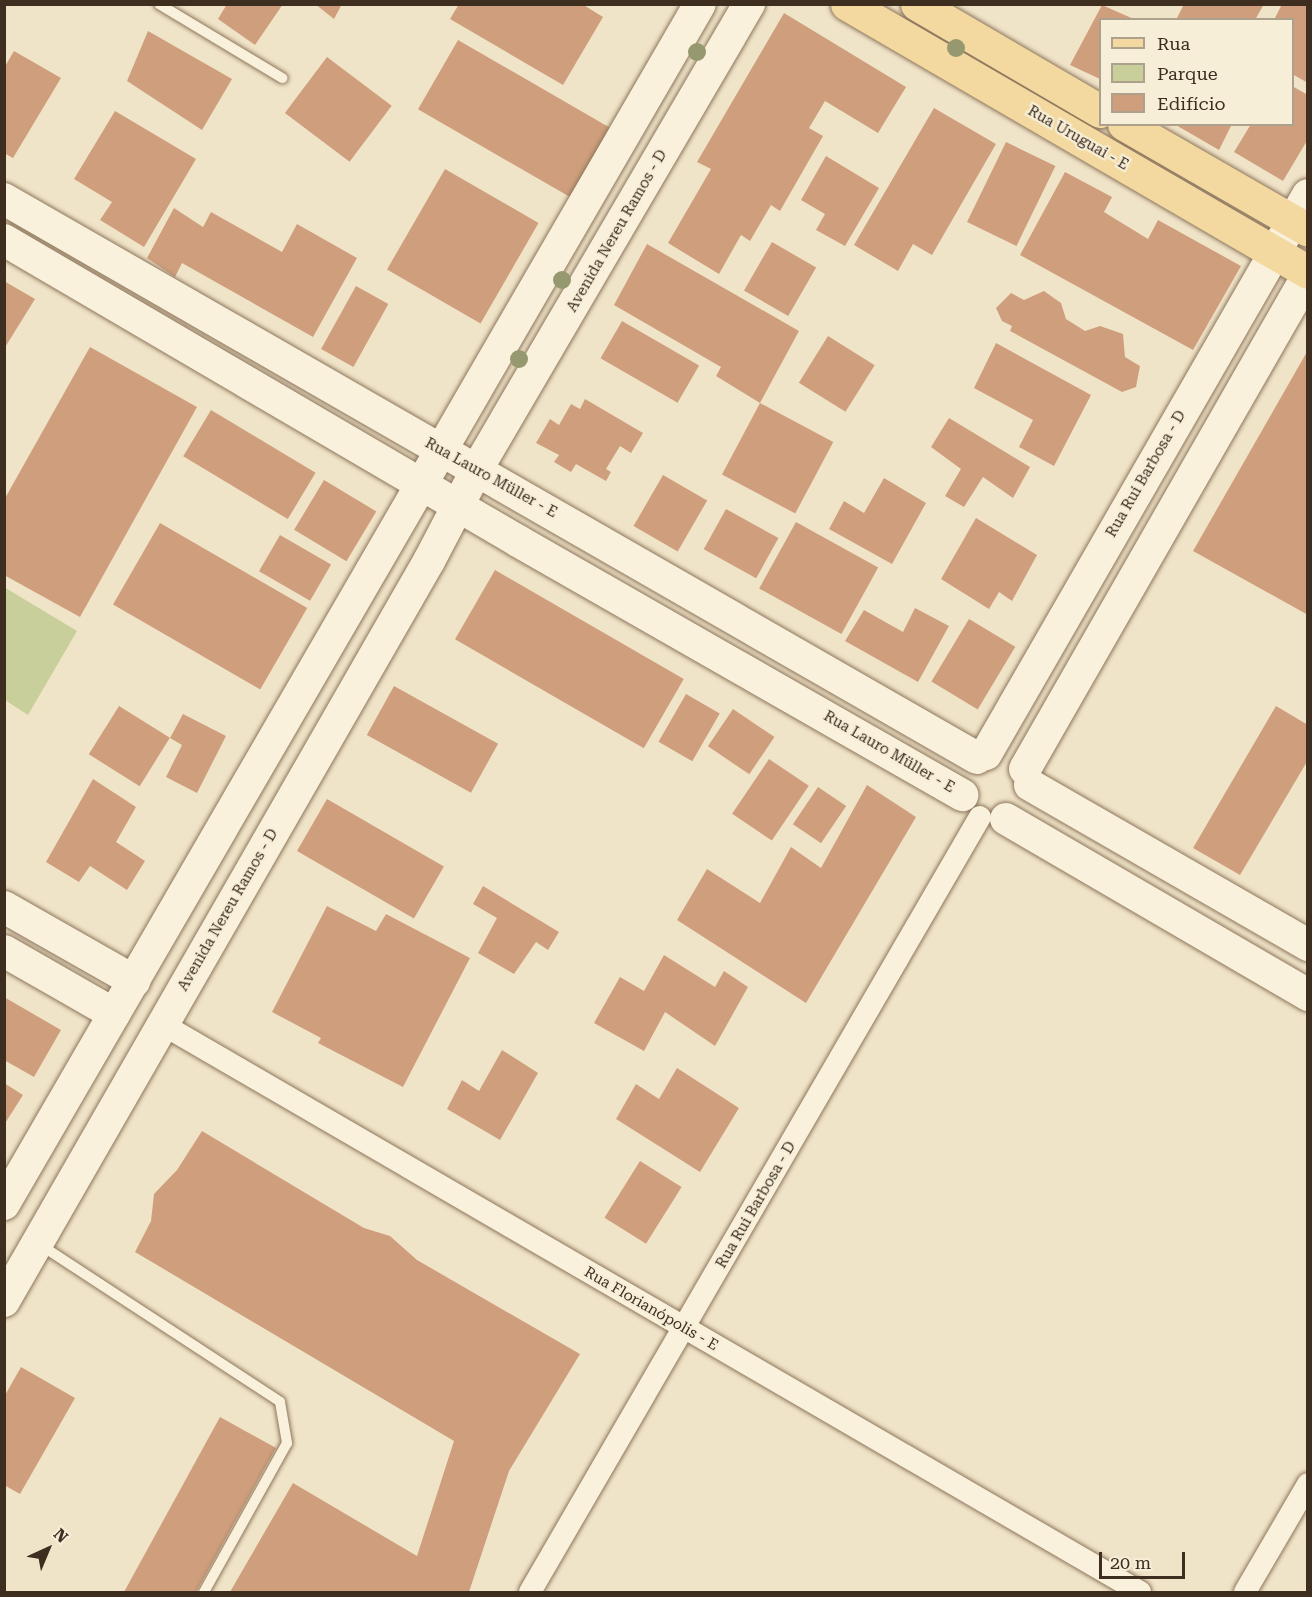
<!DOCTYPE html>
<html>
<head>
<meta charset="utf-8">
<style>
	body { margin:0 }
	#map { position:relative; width:1312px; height:1597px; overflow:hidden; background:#f0e4c8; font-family:"Roboto Serif",serif }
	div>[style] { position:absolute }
	.green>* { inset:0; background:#c9cf9b }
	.building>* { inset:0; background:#cf9f7d; transform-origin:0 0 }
	.roads { filter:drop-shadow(0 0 2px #8d765c) drop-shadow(0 0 2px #8d765c) }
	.lane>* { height:10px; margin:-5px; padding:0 5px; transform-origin:5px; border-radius:5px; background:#faf1dc }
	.street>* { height:22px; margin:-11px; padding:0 11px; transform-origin:11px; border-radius:11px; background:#faf1dc }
	.secondary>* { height:32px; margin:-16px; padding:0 16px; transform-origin:16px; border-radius:16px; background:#faf1dc }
	.primary>* { height:33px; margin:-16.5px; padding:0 16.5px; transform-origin:16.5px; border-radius:16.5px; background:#f3d9a0 }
	.trees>* { width:18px; height:18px; margin:-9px; border-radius:50%; background:#96986f }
	span { translate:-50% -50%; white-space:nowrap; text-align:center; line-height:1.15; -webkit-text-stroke:4.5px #f7eed8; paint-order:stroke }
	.street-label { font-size:15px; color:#3d2e20 }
	.frame { position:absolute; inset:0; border:6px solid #3d2e20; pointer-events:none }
	.legend { position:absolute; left:1099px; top:18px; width:195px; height:108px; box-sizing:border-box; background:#f7eed8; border:2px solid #ada18e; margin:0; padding:8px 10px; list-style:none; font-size:18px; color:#3d2e20 }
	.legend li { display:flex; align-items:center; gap:12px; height:30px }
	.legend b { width:30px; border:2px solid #ada18e }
	.north { position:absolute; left:18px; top:1519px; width:60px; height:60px; -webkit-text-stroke:4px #f7eed8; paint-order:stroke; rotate:44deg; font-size:16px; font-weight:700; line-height:24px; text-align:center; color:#3d2e20 }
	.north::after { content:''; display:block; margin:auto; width:21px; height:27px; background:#3d2e20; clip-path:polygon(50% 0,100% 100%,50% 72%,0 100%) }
	.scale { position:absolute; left:1099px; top:1552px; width:86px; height:27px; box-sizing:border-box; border:3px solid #3d2e20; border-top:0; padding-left:8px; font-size:18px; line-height:21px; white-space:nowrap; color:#3d2e20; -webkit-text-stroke:4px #f7eed8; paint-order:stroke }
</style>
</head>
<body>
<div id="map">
	<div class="green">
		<div style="clip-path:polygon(4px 587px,77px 631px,28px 715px,5px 700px)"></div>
	</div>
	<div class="building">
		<div style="clip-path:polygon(227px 4px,283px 4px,255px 45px,218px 19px)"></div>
		<div style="clip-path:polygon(315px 4px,342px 4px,334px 19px)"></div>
		<div style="clip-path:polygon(459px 4px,582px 4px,603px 17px,563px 85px,450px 19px)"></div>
		<div style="clip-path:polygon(1184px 4px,1264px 4px,1255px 20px,1176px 20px)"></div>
		<div style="clip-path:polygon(1282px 4px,1308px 6px,1308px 83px,1292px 74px,1292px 20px,1274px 20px)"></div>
		<div style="clip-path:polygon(1102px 5px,1136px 20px,1100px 20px,1100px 79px,1070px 65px)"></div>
		<div style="clip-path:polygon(784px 13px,906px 87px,878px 133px,825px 101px,809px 128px,823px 136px,780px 211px,771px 205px,750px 241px,741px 235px,719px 274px,668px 243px,711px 169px,697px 162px)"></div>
		<div style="clip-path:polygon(148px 31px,232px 79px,202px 130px,127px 81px)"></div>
		<div style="left:458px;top:40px;width:180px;height:80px;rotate:30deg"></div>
		<div style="clip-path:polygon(14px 51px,61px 78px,13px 158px,4px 153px,4px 68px)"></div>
		<div style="left:327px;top:57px;width:81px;height:70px;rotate:37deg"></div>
		<div style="clip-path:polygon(1292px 86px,1308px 95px,1308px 139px,1283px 181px,1234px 152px,1251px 124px,1292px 124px)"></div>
		<div style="clip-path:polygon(934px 108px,996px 144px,932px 255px,913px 244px,898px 271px,854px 245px)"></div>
		<div style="clip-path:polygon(115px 111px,196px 159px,144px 247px,100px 220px,112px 202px,74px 179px)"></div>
		<div style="clip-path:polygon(1174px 124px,1232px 124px,1219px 150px)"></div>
		<div style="left:1006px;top:142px;width:55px;height:89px;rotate:26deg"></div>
		<div style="clip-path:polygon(826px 156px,879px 188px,845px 246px,816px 230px,825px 214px,801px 200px)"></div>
		<div style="left:445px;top:169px;width:108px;height:116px;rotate:30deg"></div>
		<div style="clip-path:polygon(1065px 172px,1112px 197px,1104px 212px,1148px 239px,1158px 220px,1241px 266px,1193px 350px,1020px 255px)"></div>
		<div style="clip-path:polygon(174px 208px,203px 227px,211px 212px,282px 252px,297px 224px,357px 258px,313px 337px,182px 263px,175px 277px,147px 258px)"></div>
		<div style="left:772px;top:242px;width:51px;height:56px;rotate:30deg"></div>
		<div style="clip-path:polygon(647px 244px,799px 331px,760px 403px,716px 376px,721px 367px,614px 305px)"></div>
		<div style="clip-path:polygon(4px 281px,35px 299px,4px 349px)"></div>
		<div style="left:356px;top:286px;width:37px;height:72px;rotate:29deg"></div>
		<div style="clip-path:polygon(1044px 291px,1061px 303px,1066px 319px,1085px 331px,1100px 326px,1123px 334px,1125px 357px,1140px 366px,1136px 387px,1122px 392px,1010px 331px,1012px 326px,1002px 321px,996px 308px,1011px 293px,1024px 300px)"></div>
		<div style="left:622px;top:321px;width:89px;height:43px;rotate:30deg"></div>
		<div style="left:828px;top:336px;width:55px;height:55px;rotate:32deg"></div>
		<div style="clip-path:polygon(996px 343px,1091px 395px,1054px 466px,1019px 447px,1033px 420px,974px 388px)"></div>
		<div style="clip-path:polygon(90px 347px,197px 407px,80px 617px,4px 575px,4px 500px)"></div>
		<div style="clip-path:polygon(1308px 350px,1308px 615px,1193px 551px)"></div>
		<div style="clip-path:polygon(585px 399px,643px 433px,631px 453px,620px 446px,606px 469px,611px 472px,606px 481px,576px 464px,571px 472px,554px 462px,559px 455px,536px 443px,550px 419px,559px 425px,571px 404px,580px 409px)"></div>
		<div style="left:760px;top:403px;width:83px;height:81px;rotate:28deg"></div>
		<div style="left:211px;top:410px;width:122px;height:54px;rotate:31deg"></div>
		<div style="clip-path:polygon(949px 418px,1030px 467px,1013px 498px,983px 477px,964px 507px,945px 496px,961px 469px,931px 447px)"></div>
		<div style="left:663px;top:475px;width:51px;height:59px;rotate:30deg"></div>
		<div style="clip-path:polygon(884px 478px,926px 503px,892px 564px,829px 529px,844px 501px,864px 513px)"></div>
		<div style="left:324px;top:480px;width:61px;height:58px;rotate:31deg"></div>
		<div style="left:726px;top:509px;width:60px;height:46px;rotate:29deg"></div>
		<div style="clip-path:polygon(976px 518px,1037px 555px,1012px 601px,999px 592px,989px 609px,941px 579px)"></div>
		<div style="left:796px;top:522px;width:94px;height:76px;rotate:29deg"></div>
		<div style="left:160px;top:523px;width:170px;height:94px;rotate:30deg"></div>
		<div style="left:280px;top:535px;width:59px;height:42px;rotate:30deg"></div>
		<div style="left:495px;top:570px;width:218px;height:80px;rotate:30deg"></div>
		<div style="clip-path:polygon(915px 608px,949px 626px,918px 682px,845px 641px,864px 610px,903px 632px)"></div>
		<div style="left:969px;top:619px;width:54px;height:73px;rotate:31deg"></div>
		<div style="left:394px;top:686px;width:119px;height:56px;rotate:29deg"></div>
		<div style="left:686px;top:694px;width:39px;height:55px;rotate:30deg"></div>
		<div style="left:119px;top:706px;width:60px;height:57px;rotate:32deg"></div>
		<div style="clip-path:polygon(1276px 706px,1308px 725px,1308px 760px,1240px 875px,1193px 848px)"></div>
		<div style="left:733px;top:709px;width:50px;height:45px;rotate:34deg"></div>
		<div style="clip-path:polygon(183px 714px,226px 736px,197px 793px,166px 777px,182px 745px,170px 738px)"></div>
		<div style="left:769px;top:759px;width:48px;height:66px;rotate:34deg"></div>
		<div style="clip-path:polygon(93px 779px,136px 807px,116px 842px,145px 861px,127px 890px,90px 866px,79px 882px,46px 862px)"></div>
		<div style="clip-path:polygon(867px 785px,916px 817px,806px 1003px,677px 920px,707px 869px,760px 903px,791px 847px,821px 868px)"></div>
		<div style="left:818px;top:787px;width:34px;height:45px;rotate:34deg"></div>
		<div style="left:327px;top:799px;width:135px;height:60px;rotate:30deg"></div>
		<div style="clip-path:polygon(483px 886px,559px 932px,548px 950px,536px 942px,514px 974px,478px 953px,497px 918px,473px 904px)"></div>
		<div style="clip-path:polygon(327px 906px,376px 931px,386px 914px,470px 958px,403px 1087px,318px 1043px,321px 1038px,272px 1012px)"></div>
		<div style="clip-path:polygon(664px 955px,715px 987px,724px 971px,748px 987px,715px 1046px,665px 1012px,644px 1051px,594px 1023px,620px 977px,644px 991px)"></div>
		<div style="clip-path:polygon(4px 997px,61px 1030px,34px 1077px,4px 1060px)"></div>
		<div style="clip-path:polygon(502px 1050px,538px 1073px,500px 1140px,447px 1109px,462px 1080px,479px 1091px)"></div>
		<div style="clip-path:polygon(677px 1068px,739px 1108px,700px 1172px,616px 1119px,636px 1084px,659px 1099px)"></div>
		<div style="clip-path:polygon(4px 1083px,23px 1095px,4px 1125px)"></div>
		<div style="clip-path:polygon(202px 1131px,364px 1228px,390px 1236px,417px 1260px,580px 1354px,509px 1471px,469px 1592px,230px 1592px,293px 1483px,417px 1556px,454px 1441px,135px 1252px,151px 1221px,154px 1194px,177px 1170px)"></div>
		<div style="left:640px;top:1161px;width:49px;height:67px;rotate:32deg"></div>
		<div style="clip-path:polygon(21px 1367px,75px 1398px,20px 1494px,4px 1485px,4px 1397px)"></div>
		<div style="clip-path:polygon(220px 1417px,276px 1448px,196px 1592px,124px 1592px)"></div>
	</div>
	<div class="roads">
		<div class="lane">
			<div style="left:159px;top:4px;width:144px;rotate:31deg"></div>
			<div style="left:39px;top:1244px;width:288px;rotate:33.2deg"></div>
			<div style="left:280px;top:1402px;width:42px;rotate:80.3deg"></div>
			<div style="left:287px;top:1443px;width:171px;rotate:119.1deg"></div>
		</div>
		<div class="street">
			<div style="left:162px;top:1024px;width:1131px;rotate:30.15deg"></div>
			<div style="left:530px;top:1592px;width:896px;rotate:-59.86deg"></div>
			<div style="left:1245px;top:1592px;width:125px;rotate:-59.7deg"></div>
		</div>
		<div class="secondary">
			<div style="left:4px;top:199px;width:1122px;rotate:29.88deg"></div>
			<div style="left:4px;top:240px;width:596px;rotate:30.35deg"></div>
			<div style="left:518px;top:541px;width:512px;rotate:29.77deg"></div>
			<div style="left:986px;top:754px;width:645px;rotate:-60.06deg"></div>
			<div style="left:1025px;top:769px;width:569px;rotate:-60.19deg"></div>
			<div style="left:1030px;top:785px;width:321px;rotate:29.9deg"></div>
			<div style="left:1006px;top:819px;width:350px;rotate:30.2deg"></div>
			<div style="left:4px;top:907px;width:150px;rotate:29.6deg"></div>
			<div style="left:4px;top:951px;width:127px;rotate:29.8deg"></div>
			<div style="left:4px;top:1204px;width:1387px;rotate:-59.89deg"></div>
			<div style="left:4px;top:1301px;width:853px;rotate:-60.13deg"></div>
			<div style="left:429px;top:561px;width:104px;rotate:-62.4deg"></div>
			<div style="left:477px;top:469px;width:539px;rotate:-59.67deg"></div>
		</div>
		<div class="primary">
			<div style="left:847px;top:4px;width:533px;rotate:30.17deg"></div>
			<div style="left:917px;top:4px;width:212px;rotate:30.3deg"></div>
			<div style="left:1124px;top:124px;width:212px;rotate:29.9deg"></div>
		</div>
	</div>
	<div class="trees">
		<div style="left:956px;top:48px"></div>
		<div style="left:697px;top:52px"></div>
		<div style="left:562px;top:280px"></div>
		<div style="left:519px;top:359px"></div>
	</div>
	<div class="street-label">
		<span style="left:1078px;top:138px;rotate:30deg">Rua Uruguai - E</span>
		<span style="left:617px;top:231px;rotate:-60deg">Avenida Nereu Ramos - D</span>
		<span style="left:1146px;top:474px;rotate:-60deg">Rua Rui Barbosa - D</span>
		<span style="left:491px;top:478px;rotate:29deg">Rua Lauro Müller - E</span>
		<span style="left:889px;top:752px;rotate:30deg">Rua Lauro Müller - E</span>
		<span style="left:228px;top:910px;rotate:-60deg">Avenida Nereu Ramos - D</span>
		<span style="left:756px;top:1205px;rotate:-60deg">Rua Rui Barbosa - D</span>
		<span style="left:651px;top:1309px;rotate:30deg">Rua Florianópolis - E</span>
	</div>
	<div class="frame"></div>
	<ul class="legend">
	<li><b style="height:8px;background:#f3d9a0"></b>Rua</li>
	<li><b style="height:16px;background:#c9cf9b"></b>Parque</li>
	<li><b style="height:16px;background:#cf9f7d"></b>Edifício</li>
	</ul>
	<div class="north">N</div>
	<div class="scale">20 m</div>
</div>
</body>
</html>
